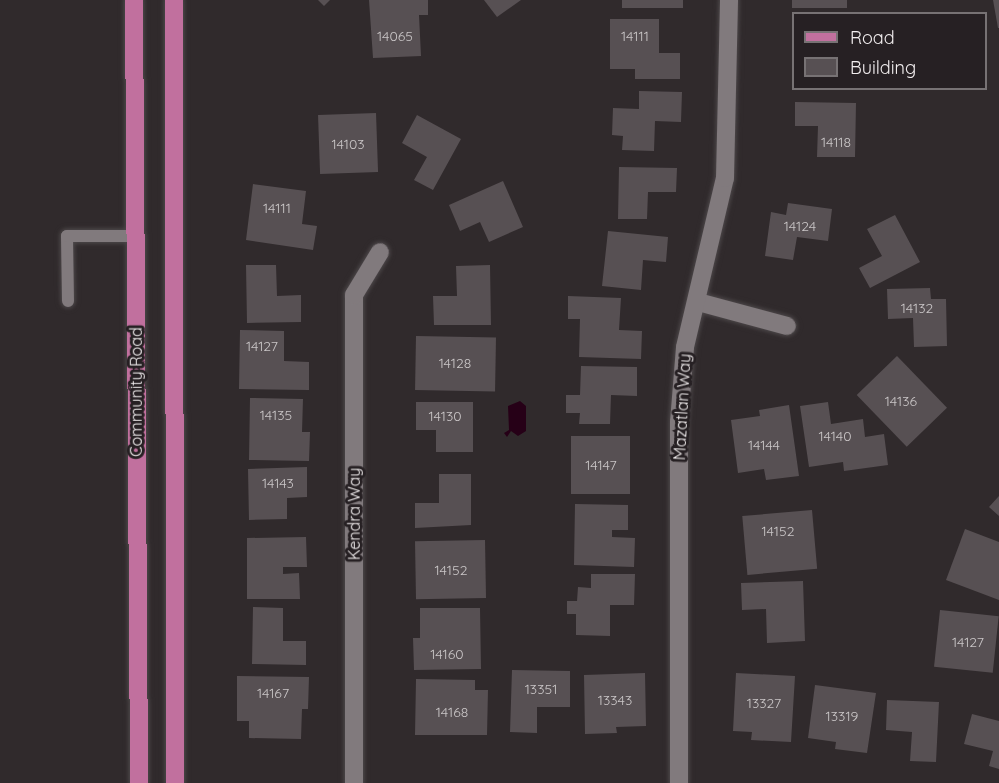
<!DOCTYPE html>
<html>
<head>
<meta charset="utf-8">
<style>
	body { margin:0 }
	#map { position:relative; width:999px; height:783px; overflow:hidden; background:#302a2c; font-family:Quicksand,sans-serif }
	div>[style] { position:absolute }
	.water>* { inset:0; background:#260017 }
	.building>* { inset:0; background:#575053; transform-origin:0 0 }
	.roads { filter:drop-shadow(0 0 2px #4c4749) drop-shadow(0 0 2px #4c4749) }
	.service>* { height:12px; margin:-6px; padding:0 6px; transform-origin:6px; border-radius:6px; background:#817a7d }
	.minor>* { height:18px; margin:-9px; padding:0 9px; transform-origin:9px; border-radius:9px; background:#817a7d }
	.primary>* { height:18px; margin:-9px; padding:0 9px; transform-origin:9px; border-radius:9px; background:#c1709e }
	span { translate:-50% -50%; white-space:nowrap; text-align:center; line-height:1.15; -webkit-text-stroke:6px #262023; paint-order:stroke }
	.number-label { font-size:14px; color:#cac6c7 }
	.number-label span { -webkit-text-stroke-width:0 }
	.street-label { font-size:16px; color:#f1edee }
	.legend { position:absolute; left:792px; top:12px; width:195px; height:78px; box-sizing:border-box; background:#262023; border:2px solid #777274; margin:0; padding:8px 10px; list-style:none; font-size:18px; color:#f1edee }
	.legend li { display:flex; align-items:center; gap:12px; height:30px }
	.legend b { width:30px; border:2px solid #777274 }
</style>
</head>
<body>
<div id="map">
	<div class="water">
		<div style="clip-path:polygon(520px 401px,526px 406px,526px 431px,518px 436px,511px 431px,507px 437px,504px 433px,509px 430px,508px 406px)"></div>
	</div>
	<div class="building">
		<div style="clip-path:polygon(318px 0,330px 0,324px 6px)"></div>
		<div style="clip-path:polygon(369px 0,428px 0,428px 15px,419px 15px,421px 56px,373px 58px)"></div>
		<div style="clip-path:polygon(484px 0,521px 0,497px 17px)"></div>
		<div style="left:622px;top:0;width:61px;height:8px"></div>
		<div style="left:792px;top:0;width:55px;height:8px"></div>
		<div style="clip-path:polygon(993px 0,999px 0,999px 28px,998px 28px)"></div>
		<div style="clip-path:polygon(610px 19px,659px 19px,659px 53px,680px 53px,680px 79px,635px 79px,635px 69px,610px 69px)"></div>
		<div style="clip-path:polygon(639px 91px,682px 92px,681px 122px,655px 121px,654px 151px,622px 150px,623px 136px,612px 135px,613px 108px,639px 109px)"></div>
		<div style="clip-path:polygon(795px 102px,856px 103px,855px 157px,817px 157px,818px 126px,795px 126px)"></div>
		<div style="left:376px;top:113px;width:59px;height:58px;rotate:88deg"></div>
		<div style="clip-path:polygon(417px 115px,461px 139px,433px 190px,414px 180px,427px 157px,402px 143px)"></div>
		<div style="clip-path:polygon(619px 167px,677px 168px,676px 192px,648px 192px,647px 219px,618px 219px)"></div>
		<div style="clip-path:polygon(503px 181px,523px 227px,489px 242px,480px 222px,460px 231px,449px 205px)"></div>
		<div style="clip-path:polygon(253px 184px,306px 191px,302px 224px,317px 226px,313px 250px,246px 240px)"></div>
		<div style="clip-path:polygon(788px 203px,832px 209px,828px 241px,797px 237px,793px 260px,765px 256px,771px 212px,786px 215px)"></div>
		<div style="clip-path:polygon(895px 215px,920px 262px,870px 288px,859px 268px,882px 256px,867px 229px)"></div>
		<div style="clip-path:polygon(608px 231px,668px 237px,666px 262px,643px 260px,641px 290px,602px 286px)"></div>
		<div style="clip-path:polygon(246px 265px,276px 265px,277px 296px,301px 295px,301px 322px,247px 323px)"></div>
		<div style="clip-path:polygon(490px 265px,491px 325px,434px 325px,433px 296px,457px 296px,456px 266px)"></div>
		<div style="clip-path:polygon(930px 288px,931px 299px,946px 299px,947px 346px,914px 347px,913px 318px,888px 319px,887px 289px)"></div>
		<div style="clip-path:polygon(568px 296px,621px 298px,619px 330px,642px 331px,641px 359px,579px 357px,580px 319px,568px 319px)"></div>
		<div style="clip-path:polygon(240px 330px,284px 331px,284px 361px,309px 362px,309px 390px,239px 389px)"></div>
		<div style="left:416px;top:336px;width:80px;height:54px;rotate:1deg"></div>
		<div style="left:897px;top:356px;width:72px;height:56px;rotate:46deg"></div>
		<div style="clip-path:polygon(581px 366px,637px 367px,637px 396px,611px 395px,610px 424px,579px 424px,580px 413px,566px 413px,566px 395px,580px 395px)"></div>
		<div style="clip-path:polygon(250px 398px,303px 399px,302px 432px,310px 432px,309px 461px,249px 460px)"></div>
		<div style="clip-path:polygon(416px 402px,473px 402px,473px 452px,436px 452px,436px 430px,416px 430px)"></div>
		<div style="clip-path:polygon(828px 402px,831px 424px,863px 419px,865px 437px,884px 434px,888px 465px,844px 471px,843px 462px,809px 467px,800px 406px)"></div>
		<div style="clip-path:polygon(789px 405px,799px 476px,766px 480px,764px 469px,738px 473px,731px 420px,760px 416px,759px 410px)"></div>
		<div style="left:571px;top:436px;width:59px;height:58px"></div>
		<div style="clip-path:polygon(307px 467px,307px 497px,287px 498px,287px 519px,249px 520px,248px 469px)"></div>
		<div style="clip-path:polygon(439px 474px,471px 474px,471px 525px,415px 528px,415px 503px,439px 503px)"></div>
		<div style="clip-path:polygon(999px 496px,999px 516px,989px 507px)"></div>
		<div style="clip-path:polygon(575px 504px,628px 505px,628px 530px,612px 530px,612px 537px,635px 538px,634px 567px,574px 565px)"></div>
		<div style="left:812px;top:510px;width:59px;height:70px;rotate:85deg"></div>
		<div style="clip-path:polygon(965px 529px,999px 542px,999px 600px,946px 580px)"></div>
		<div style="clip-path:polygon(306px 537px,307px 567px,283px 567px,283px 574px,299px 573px,300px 599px,247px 599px,247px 538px)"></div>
		<div style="left:485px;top:540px;width:58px;height:70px;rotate:89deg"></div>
		<div style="clip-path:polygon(591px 574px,635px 574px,634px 605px,610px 605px,610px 636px,576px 635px,576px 614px,567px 614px,567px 601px,577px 601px,578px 587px,591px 588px)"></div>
		<div style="clip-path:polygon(803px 581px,805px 641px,767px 643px,766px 609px,742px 610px,741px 583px)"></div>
		<div style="clip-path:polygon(253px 607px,283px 608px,283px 641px,306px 641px,306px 665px,252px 664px)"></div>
		<div style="clip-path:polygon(420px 608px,480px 608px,481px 669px,414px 670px,413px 638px,420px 638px)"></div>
		<div style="left:940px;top:610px;width:59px;height:57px;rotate:6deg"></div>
		<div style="clip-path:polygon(512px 670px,570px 671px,570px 707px,537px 707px,537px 733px,510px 732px)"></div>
		<div style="clip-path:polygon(645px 673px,646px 726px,616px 727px,617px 733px,585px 734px,584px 675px)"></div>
		<div style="clip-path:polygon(736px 673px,795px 676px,791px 742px,751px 740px,752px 732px,733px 731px)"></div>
		<div style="clip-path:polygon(237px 676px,309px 677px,308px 709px,302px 709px,301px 739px,249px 738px,249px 721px,237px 721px)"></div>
		<div style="clip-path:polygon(416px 679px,475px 680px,475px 690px,488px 690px,487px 735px,415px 735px)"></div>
		<div style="clip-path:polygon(815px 685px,876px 693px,867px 753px,835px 749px,836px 742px,808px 738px)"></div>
		<div style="clip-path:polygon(887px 700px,939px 702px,936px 762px,910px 761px,912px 732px,886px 730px)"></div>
		<div style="clip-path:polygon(972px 714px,999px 721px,999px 769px,989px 766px,993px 751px,964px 744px)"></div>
	</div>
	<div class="roads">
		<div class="service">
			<div style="left:68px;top:301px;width:65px;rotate:-90.9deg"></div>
			<div style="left:67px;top:236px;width:68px"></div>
		</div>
		<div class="minor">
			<div style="left:698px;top:302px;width:92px;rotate:15.1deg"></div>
			<div style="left:354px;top:783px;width:488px;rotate:-90deg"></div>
			<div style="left:354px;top:295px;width:50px;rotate:-58.8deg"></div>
			<div style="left:679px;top:783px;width:361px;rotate:-90deg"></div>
			<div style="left:679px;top:422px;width:75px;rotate:-85.4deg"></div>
			<div style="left:685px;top:347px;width:174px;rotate:-76.7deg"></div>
			<div style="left:725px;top:178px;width:178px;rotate:-88.7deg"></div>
		</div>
		<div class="primary">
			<div style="left:134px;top:0;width:783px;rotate:89.63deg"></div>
			<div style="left:174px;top:0;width:783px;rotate:89.93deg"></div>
		</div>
	</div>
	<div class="number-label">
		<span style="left:395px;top:36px">14065</span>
		<span style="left:635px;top:36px">14111</span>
		<span style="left:836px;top:142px">14118</span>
		<span style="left:348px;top:144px">14103</span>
		<span style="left:277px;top:208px">14111</span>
		<span style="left:800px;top:226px">14124</span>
		<span style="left:917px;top:308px">14132</span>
		<span style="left:262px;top:346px">14127</span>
		<span style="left:455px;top:363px">14128</span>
		<span style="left:901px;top:401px">14136</span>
		<span style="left:276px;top:415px">14135</span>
		<span style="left:445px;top:416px">14130</span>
		<span style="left:835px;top:436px">14140</span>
		<span style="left:764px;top:445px">14144</span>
		<span style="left:601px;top:465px">14147</span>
		<span style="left:278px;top:483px">14143</span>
		<span style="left:778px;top:531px">14152</span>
		<span style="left:451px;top:570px">14152</span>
		<span style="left:968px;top:642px">14127</span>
		<span style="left:447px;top:654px">14160</span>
		<span style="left:541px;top:689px">13351</span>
		<span style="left:273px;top:693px">14167</span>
		<span style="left:615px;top:700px">13343</span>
		<span style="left:764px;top:703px">13327</span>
		<span style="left:452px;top:712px">14168</span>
		<span style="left:842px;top:716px">13319</span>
	</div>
	<div class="street-label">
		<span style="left:136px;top:392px;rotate:-90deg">Community Road</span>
		<span style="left:682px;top:407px;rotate:-87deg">Mazatlan Way</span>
		<span style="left:354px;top:514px;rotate:-90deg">Kendra Way</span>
	</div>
	<ul class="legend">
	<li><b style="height:8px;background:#c1709e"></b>Road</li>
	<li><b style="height:16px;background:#575053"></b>Building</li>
	</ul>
</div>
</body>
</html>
